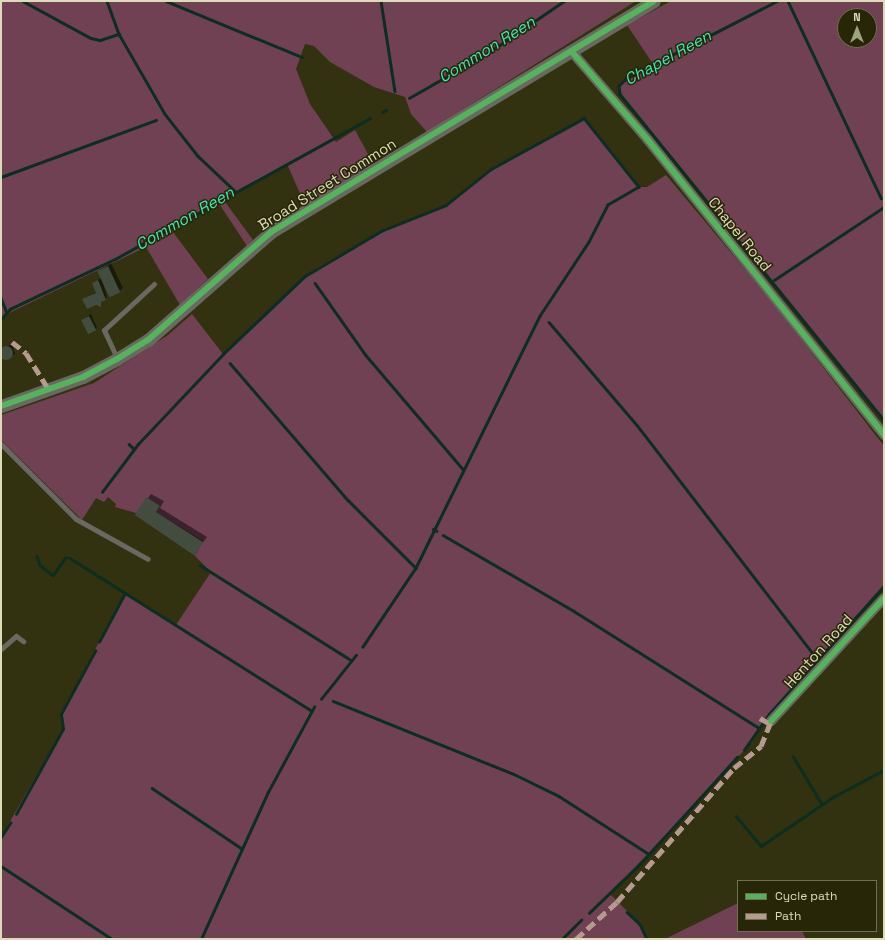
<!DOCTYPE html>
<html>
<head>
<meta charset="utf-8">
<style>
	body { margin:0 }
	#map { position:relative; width:885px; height:940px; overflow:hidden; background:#323210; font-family:"Space Grotesk",sans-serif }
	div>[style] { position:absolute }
	.green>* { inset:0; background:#6f4153 }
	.shadow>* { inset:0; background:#0007 }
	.stream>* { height:2.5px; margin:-1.25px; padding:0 1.25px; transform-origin:1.25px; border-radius:1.25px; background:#0b2e21 }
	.building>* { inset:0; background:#424d40; transform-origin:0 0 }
	.round { border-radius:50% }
	.service>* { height:5px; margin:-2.5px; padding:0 2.5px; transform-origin:2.5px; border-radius:2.5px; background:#696861 }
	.minor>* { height:10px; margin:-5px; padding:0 5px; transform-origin:5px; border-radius:5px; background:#696861 }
	.tertiary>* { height:13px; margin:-6.5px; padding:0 6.5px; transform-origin:6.5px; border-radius:6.5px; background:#696861 }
	.quiet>* { height:5px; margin-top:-2.5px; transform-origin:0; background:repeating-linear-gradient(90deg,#b69a8f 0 10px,transparent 0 15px) }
	.cycleway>* { height:6px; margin:-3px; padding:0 3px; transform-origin:3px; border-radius:3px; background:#56b35d }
	span { translate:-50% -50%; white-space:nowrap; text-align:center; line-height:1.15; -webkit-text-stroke:3px #272707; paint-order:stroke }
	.street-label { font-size:15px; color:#dcddb8 }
	.water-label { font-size:16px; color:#41e6b8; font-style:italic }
	.frame { position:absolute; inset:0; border:2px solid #dcddb8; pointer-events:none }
	.legend { position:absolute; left:737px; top:880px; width:140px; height:52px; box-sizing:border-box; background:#272707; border:1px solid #6f704e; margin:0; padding:5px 7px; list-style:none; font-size:12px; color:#dcddb8 }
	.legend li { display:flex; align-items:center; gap:8px; height:20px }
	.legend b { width:20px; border:1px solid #6f704e }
	.north { position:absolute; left:837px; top:8px; width:40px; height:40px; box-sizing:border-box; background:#272707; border:1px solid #6f704e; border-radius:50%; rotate:0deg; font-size:11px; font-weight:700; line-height:16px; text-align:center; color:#dcddb8 }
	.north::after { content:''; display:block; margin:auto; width:14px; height:18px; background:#a0a17d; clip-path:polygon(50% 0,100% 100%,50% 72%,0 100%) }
</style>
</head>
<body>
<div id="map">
	<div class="green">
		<div style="clip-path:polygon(1px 1px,636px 1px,427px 132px,411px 114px,405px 97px,374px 87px,330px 62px,314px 46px,305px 44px,296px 69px,310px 104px,336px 142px,355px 130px,374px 165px,306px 207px,287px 164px,223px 199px,253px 240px,247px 246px,218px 202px,173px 232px,208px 279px,180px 305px,146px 247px,11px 312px,1px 321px)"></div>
		<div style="clip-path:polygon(evenodd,671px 1px,884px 1px,884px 420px,620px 94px,619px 86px,626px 79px,653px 64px,627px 25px,671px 1px,845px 16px,869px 16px,869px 40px,845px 40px,845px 16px)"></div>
		<div style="clip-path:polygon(584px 118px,639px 187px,647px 187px,666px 175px,770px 299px,884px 446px,884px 586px,769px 714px,752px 742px,610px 894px,640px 924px,647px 939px,1px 939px,1px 837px,63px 729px,61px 714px,125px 593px,176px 625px,211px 572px,195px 556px,203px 541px,156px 512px,160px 506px,136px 513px,115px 507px,116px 504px,108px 497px,104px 502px,96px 498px,82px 520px,1px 440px,1px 415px,94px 383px,168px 335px,192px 314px,223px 354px,315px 269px,381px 231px,446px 205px,491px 169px)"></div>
		<div style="clip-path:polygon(738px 903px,738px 931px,802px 931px,806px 939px,665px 939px)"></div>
	</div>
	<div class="shadow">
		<div style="clip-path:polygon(111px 263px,123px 288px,119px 291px,103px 282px,107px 297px,97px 306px,83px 299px,97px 292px,93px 283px,101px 278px,98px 271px)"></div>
		<div style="clip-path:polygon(91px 314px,97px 328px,95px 330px,82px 320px)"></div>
		<div style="clip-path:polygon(1px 343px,4px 348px,12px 344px,15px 354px,3px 360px)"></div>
		<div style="clip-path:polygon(151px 494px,164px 501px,160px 508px,207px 537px,194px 554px,136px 515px)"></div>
	</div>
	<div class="stream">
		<div style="left:23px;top:1px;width:77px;rotate:28.6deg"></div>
		<div style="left:91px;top:38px;width:9px;rotate:13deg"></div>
		<div style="left:100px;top:40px;width:20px;rotate:-18deg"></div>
		<div style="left:107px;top:1px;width:35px;rotate:70deg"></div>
		<div style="left:119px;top:34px;width:92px;rotate:60.1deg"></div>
		<div style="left:165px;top:114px;width:53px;rotate:51.8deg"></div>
		<div style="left:198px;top:156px;width:50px;rotate:43.4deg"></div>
		<div style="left:166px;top:1px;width:147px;rotate:22.4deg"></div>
		<div style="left:381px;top:1px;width:91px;rotate:81.2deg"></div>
		<div style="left:778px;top:1px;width:171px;rotate:152.8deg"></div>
		<div style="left:626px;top:79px;width:10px;rotate:135deg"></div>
		<div style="left:619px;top:86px;width:8px;rotate:83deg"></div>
		<div style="left:620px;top:94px;width:419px;rotate:51deg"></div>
		<div style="left:788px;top:1px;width:218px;rotate:64.7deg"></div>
		<div style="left:409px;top:98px;width:91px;rotate:-29.7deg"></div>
		<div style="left:488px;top:53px;width:92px;rotate:-34.4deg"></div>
		<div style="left:382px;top:112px;width:4px;rotate:-27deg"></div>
		<div style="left:1px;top:177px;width:165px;rotate:-20.2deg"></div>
		<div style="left:774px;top:280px;width:132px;rotate:-33.6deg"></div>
		<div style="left:315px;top:283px;width:87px;rotate:54.8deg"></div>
		<div style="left:365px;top:354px;width:151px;rotate:49.6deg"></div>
		<div style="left:1px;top:298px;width:16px;rotate:68deg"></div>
		<div style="left:1px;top:319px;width:13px;rotate:-48deg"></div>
		<div style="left:10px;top:309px;width:116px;rotate:-25.5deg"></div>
		<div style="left:115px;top:259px;width:291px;rotate:-28.9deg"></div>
		<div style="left:549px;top:322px;width:135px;rotate:49.5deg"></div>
		<div style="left:637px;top:425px;width:297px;rotate:52.4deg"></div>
		<div style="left:230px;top:363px;width:181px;rotate:49.3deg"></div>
		<div style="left:348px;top:500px;width:96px;rotate:45deg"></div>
		<div style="left:129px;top:444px;width:7px;rotate:45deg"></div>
		<div style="left:102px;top:492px;width:60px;rotate:-53.1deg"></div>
		<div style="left:138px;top:444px;width:124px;rotate:-46.6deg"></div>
		<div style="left:223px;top:354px;width:113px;rotate:-43.6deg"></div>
		<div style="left:305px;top:276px;width:88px;rotate:-30.6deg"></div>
		<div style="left:381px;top:231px;width:70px;rotate:-21.8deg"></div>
		<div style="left:446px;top:205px;width:58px;rotate:-38.7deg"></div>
		<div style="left:491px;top:169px;width:106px;rotate:-28.7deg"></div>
		<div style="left:584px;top:118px;width:88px;rotate:51.4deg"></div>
		<div style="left:639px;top:187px;width:36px;rotate:150deg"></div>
		<div style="left:608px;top:205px;width:42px;rotate:117.2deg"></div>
		<div style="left:589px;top:242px;width:89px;rotate:123.5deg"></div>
		<div style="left:540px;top:316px;width:281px;rotate:116.2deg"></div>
		<div style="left:416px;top:568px;width:95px;rotate:123.9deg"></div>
		<div style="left:433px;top:529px;width:4px;rotate:27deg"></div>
		<div style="left:443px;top:535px;width:151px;rotate:30.1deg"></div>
		<div style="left:574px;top:611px;width:219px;rotate:32.3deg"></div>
		<div style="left:37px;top:556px;width:9px;rotate:72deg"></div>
		<div style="left:40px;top:565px;width:16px;rotate:38deg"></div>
		<div style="left:53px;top:575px;width:21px;rotate:-55deg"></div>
		<div style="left:65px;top:558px;width:5px"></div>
		<div style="left:70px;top:558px;width:286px;rotate:32.3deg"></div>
		<div style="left:200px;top:565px;width:178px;rotate:32.2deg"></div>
		<div style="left:99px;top:642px;width:55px;rotate:-62deg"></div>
		<div style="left:321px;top:699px;width:56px;rotate:-51.5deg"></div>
		<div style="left:333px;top:701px;width:195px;rotate:22deg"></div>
		<div style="left:514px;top:774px;width:50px;rotate:26.1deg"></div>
		<div style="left:559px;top:796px;width:107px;rotate:32.8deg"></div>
		<div style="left:744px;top:750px;width:44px;rotate:-55.2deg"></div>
		<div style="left:769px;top:714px;width:172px;rotate:-48.1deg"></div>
		<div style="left:793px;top:756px;width:56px;rotate:58.9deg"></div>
		<div style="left:152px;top:788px;width:107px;rotate:34deg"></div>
		<div style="left:16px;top:814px;width:97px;rotate:-61.1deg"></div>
		<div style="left:63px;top:729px;width:15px;rotate:-98deg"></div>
		<div style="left:61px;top:714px;width:72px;rotate:-61.6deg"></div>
		<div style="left:736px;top:816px;width:39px;rotate:50deg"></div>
		<div style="left:761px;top:846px;width:87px;rotate:-34.2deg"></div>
		<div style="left:833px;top:797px;width:58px;rotate:-27.9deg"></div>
		<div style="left:1px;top:837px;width:17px;rotate:-57deg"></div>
		<div style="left:1px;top:866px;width:133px;rotate:33.3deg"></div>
		<div style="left:627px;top:912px;width:18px;rotate:43deg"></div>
		<div style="left:640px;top:924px;width:17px;rotate:65deg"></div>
		<div style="left:589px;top:913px;width:72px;rotate:-43.9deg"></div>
		<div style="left:641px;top:863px;width:143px;rotate:-47.8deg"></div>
		<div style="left:201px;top:939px;width:162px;rotate:-65.5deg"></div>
		<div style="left:268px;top:792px;width:97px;rotate:-61.6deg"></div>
		<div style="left:562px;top:939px;width:27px;rotate:-45deg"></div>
	</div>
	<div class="building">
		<div style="left:108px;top:266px;width:29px;height:12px;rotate:65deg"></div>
		<div style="clip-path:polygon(98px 280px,106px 300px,101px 302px,101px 307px,96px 305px,87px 309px,82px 299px,96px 293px,92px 283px)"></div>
		<div style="left:89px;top:316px;width:16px;height:9px;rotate:63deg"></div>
		<div class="round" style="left:-1px;top:346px;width:14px;height:14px"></div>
		<div style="clip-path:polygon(146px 497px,160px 506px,156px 512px,203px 542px,195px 556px,135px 515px)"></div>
	</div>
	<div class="service">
		<div style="left:117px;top:358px;width:31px;rotate:-115deg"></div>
		<div style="left:104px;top:330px;width:68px;rotate:-42.6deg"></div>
		<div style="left:1px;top:444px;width:106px;rotate:45deg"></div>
		<div style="left:76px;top:519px;width:82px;rotate:29.1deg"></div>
		<div style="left:1px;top:649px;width:20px;rotate:-41deg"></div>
		<div style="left:16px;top:636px;width:9px;rotate:36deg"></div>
	</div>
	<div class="minor">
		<div style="left:572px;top:52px;width:116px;rotate:49.2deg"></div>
		<div style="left:648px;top:140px;width:378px;rotate:51.3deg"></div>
		<div style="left:771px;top:721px;width:167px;rotate:-47.4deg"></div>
	</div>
	<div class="tertiary">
		<div style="left:1px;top:406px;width:87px;rotate:-19.5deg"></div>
		<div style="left:83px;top:377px;width:38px;rotate:-28deg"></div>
		<div style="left:117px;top:359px;width:36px;rotate:-32deg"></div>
		<div style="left:148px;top:340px;width:164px;rotate:-41.3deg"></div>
		<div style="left:271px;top:232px;width:447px;rotate:-31.1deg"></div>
	</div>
	<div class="quiet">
		<div style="left:12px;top:342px;width:18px;rotate:38deg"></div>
		<div style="left:26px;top:353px;width:44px;rotate:58.1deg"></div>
		<div style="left:760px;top:718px;width:12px;rotate:31deg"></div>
		<div style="left:576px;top:939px;width:55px;rotate:-42.1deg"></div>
		<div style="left:617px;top:902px;width:178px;rotate:-48.9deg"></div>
		<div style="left:734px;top:768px;width:35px;rotate:-39deg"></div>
		<div style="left:761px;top:746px;width:27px;rotate:-68deg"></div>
	</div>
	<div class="cycleway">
		<div style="left:572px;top:52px;width:116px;rotate:49.2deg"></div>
		<div style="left:648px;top:140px;width:378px;rotate:51.3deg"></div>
		<div style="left:1px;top:406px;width:87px;rotate:-19.5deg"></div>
		<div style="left:83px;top:377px;width:38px;rotate:-28deg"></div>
		<div style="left:117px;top:359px;width:36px;rotate:-32deg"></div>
		<div style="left:148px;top:340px;width:164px;rotate:-41.3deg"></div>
		<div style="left:271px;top:232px;width:447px;rotate:-31.1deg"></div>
		<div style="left:771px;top:721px;width:167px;rotate:-47.4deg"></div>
	</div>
	<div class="street-label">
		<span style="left:327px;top:184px;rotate:-32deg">Broad Street Common</span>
		<span style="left:740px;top:234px;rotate:51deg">Chapel Road</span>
		<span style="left:818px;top:651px;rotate:-48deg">Henton Road</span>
	</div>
	<div class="water-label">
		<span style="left:487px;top:50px;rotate:-32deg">Common Reen</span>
		<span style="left:668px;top:58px;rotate:-29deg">Chapel Reen</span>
		<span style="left:185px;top:219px;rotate:-30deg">Common Reen</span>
	</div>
	<div class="frame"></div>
	<ul class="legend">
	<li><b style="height:5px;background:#56b35d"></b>Cycle path</li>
	<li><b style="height:5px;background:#b69a8f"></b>Path</li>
	</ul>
	<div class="north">N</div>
</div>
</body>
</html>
